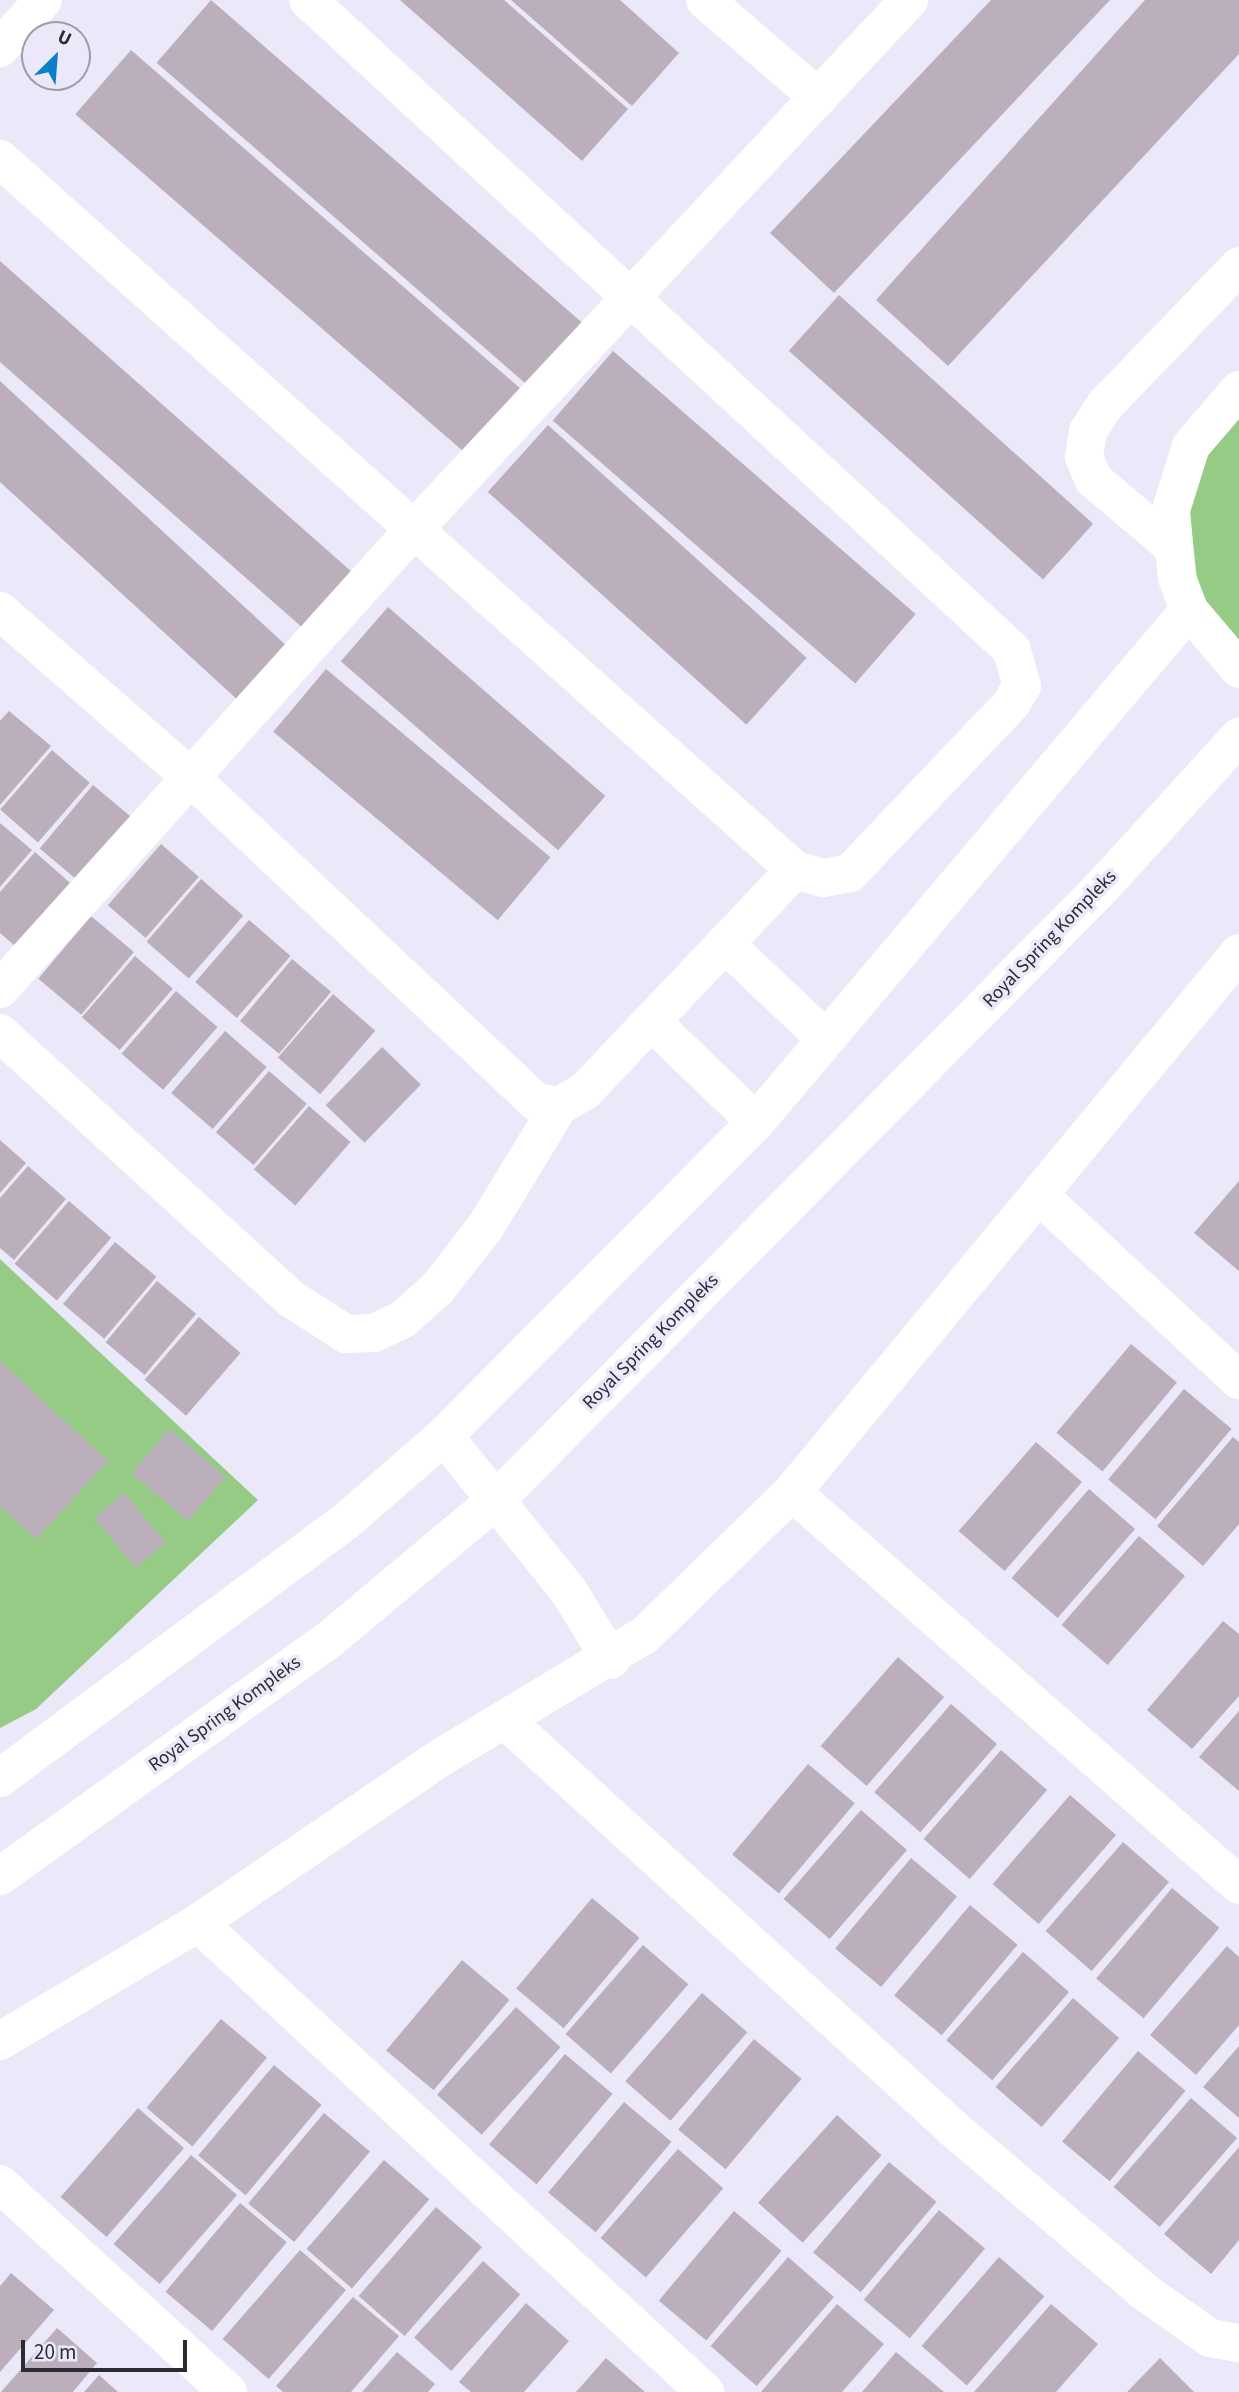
<!DOCTYPE html>
<html>
<head>
<meta charset="utf-8">
<style>
	body { margin:0 }
	#map { position:relative; width:1239px; height:2392px; overflow:hidden; background:#eae8f9; font-family:"Source Sans 3",sans-serif }
	div>[style] { position:absolute }
	.green>* { inset:0; background:#95cb85 }
	.building>* { inset:0; background:#bcafbc; transform-origin:0 0 }
	.street>* { height:38px; margin:-19px; padding:0 19px; transform-origin:19px; border-radius:19px; background:#fff }
	span { translate:-50% -50%; white-space:nowrap; text-align:center; line-height:1.15; -webkit-text-stroke:7px #eae8f9; paint-order:stroke }
	.street-label { font-size:19px; color:#2c2b32 }
	.north { position:absolute; left:21px; top:21px; width:70px; height:70px; box-sizing:border-box; background:#eae8f9; border:2px solid #9e9ca9; border-radius:50%; rotate:25deg; font-size:19px; font-weight:700; line-height:28px; text-align:center; color:#2c2b32 }
	.north::after { content:''; display:block; margin:auto; width:24px; height:32px; background:#0b80c9; clip-path:polygon(50% 0,100% 100%,50% 72%,0 100%) }
	.scale { position:absolute; left:21px; top:2340px; width:166px; height:32px; box-sizing:border-box; border:4px solid #2c2b32; border-top:0; padding-left:9px; font-size:21px; line-height:24px; white-space:nowrap; color:#2c2b32; -webkit-text-stroke:5px #eae8f9; paint-order:stroke }
</style>
</head>
<body>
<div id="map">
	<div class="green">
		<div style="clip-path:polygon(1239px 403px,1239px 646px,1199px 596px,1187px 491px)"></div>
		<div style="clip-path:polygon(0 1259px,258px 1500px,36px 1709px,0 1728px)"></div>
	</div>
	<div class="building">
		<div style="left:211px;top:0;width:503px;height:83px;rotate:41deg"></div>
		<div style="clip-path:polygon(400px 0,504px 0,628px 109px,582px 161px)"></div>
		<div style="clip-path:polygon(511px 0,620px 0,679px 53px,632px 106px)"></div>
		<div style="clip-path:polygon(991px 0,1110px 0,834px 293px,770px 233px)"></div>
		<div style="clip-path:polygon(1145px 0,1239px 0,1239px 54px,948px 366px,876px 300px)"></div>
		<div style="left:131px;top:50px;width:530px;height:85px;rotate:41deg"></div>
		<div style="clip-path:polygon(0 261px,353px 573px,304px 629px,0 362px)"></div>
		<div style="left:839px;top:295px;width:342px;height:75px;rotate:42deg"></div>
		<div style="left:613px;top:351px;width:401px;height:92px;rotate:41deg"></div>
		<div style="clip-path:polygon(0 381px,290px 649px,241px 703px,0 482px)"></div>
		<div style="left:548px;top:425px;width:348px;height:90px;rotate:42deg"></div>
		<div style="left:388px;top:607px;width:288px;height:72px;rotate:41deg"></div>
		<div style="left:326px;top:669px;width:293px;height:82px;rotate:40deg"></div>
		<div style="clip-path:polygon(9px 711px,51px 746px,0 805px,0 721px)"></div>
		<div style="left:52px;top:750px;width:50px;height:79px;rotate:41deg"></div>
		<div style="left:93px;top:785px;width:56px;height:83px;rotate:40deg"></div>
		<div style="clip-path:polygon(0 823px,32px 850px,0 887px)"></div>
		<div style="left:161px;top:844px;width:50px;height:81px;rotate:41deg"></div>
		<div style="clip-path:polygon(35px 852px,77px 889px,22px 952px,0 933px,0 892px)"></div>
		<div style="left:201px;top:879px;width:56px;height:83px;rotate:41deg"></div>
		<div style="left:91px;top:916px;width:56px;height:82px;rotate:40deg"></div>
		<div style="left:249px;top:920px;width:55px;height:82px;rotate:41deg"></div>
		<div style="left:135px;top:956px;width:50px;height:81px;rotate:41deg"></div>
		<div style="left:292px;top:959px;width:51px;height:81px;rotate:40deg"></div>
		<div style="left:176px;top:991px;width:55px;height:83px;rotate:41deg"></div>
		<div style="left:333px;top:994px;width:56px;height:84px;rotate:41deg"></div>
		<div style="left:225px;top:1031px;width:55px;height:82px;rotate:41deg"></div>
		<div style="left:382px;top:1047px;width:54px;height:81px;rotate:44deg"></div>
		<div style="left:269px;top:1071px;width:50px;height:81px;rotate:41deg"></div>
		<div style="left:309px;top:1106px;width:55px;height:84px;rotate:41deg"></div>
		<div style="clip-path:polygon(0 1140px,26px 1163px,0 1193px)"></div>
		<div style="clip-path:polygon(28px 1166px,66px 1199px,14px 1260px,0 1248px,0 1198px)"></div>
		<div style="clip-path:polygon(1239px 1181px,1239px 1271px,1194px 1233px)"></div>
		<div style="left:69px;top:1201px;width:56px;height:83px;rotate:41deg"></div>
		<div style="left:115px;top:1242px;width:54px;height:81px;rotate:40deg"></div>
		<div style="left:157px;top:1281px;width:51px;height:80px;rotate:40deg"></div>
		<div style="left:199px;top:1317px;width:55px;height:83px;rotate:41deg"></div>
		<div style="left:1131px;top:1344px;width:60px;height:116px;rotate:40deg"></div>
		<div style="clip-path:polygon(0 1361px,108px 1461px,36px 1539px,0 1506px)"></div>
		<div style="left:1184px;top:1389px;width:62px;height:118px;rotate:40deg"></div>
		<div style="left:169px;top:1429px;width:74px;height:58px;rotate:40deg"></div>
		<div style="clip-path:polygon(1233px 1437px,1239px 1442px,1239px 1524px,1203px 1566px,1157px 1526px)"></div>
		<div style="left:1036px;top:1442px;width:61px;height:118px;rotate:41deg"></div>
		<div style="left:1089px;top:1489px;width:61px;height:118px;rotate:41deg"></div>
		<div style="left:124px;top:1493px;width:65px;height:39px;rotate:50deg"></div>
		<div style="left:1139px;top:1536px;width:61px;height:118px;rotate:41deg"></div>
		<div style="clip-path:polygon(1223px 1621px,1239px 1634px,1239px 1696px,1192px 1749px,1147px 1710px)"></div>
		<div style="left:898px;top:1657px;width:61px;height:118px;rotate:41deg"></div>
		<div style="left:951px;top:1704px;width:61px;height:117px;rotate:41deg"></div>
		<div style="clip-path:polygon(1239px 1711px,1239px 1791px,1199px 1757px)"></div>
		<div style="left:1001px;top:1750px;width:61px;height:118px;rotate:41deg"></div>
		<div style="left:808px;top:1764px;width:61px;height:118px;rotate:40deg"></div>
		<div style="left:1070px;top:1795px;width:61px;height:118px;rotate:41deg"></div>
		<div style="left:861px;top:1810px;width:61px;height:118px;rotate:41deg"></div>
		<div style="left:1123px;top:1842px;width:61px;height:118px;rotate:41deg"></div>
		<div style="left:911px;top:1858px;width:60px;height:118px;rotate:40deg"></div>
		<div style="left:1172px;top:1888px;width:62px;height:118px;rotate:40deg"></div>
		<div style="left:592px;top:1898px;width:62px;height:118px;rotate:40deg"></div>
		<div style="left:970px;top:1905px;width:62px;height:118px;rotate:40deg"></div>
		<div style="left:643px;top:1945px;width:60px;height:118px;rotate:41deg"></div>
		<div style="clip-path:polygon(1227px 1946px,1239px 1957px,1239px 2025px,1196px 2075px,1150px 2035px)"></div>
		<div style="left:1023px;top:1952px;width:61px;height:117px;rotate:41deg"></div>
		<div style="left:462px;top:1960px;width:62px;height:118px;rotate:40deg"></div>
		<div style="left:702px;top:1993px;width:60px;height:117px;rotate:41deg"></div>
		<div style="left:1073px;top:1998px;width:61px;height:118px;rotate:41deg"></div>
		<div style="left:516px;top:2007px;width:60px;height:118px;rotate:42deg"></div>
		<div style="left:221px;top:2019px;width:60px;height:116px;rotate:40deg"></div>
		<div style="left:754px;top:2039px;width:62px;height:118px;rotate:40deg"></div>
		<div style="clip-path:polygon(1239px 2046px,1239px 2118px,1203px 2087px)"></div>
		<div style="left:1138px;top:2051px;width:62px;height:118px;rotate:40deg"></div>
		<div style="left:565px;top:2054px;width:62px;height:118px;rotate:40deg"></div>
		<div style="left:274px;top:2065px;width:62px;height:118px;rotate:40deg"></div>
		<div style="left:1191px;top:2098px;width:61px;height:118px;rotate:41deg"></div>
		<div style="left:624px;top:2102px;width:62px;height:118px;rotate:40deg"></div>
		<div style="left:138px;top:2108px;width:61px;height:118px;rotate:41deg"></div>
		<div style="left:324px;top:2113px;width:60px;height:118px;rotate:40deg"></div>
		<div style="left:837px;top:2115px;width:60px;height:118px;rotate:42deg"></div>
		<div style="clip-path:polygon(1239px 2147px,1239px 2240px,1211px 2274px,1164px 2234px)"></div>
		<div style="left:678px;top:2149px;width:60px;height:118px;rotate:41deg"></div>
		<div style="left:191px;top:2155px;width:61px;height:118px;rotate:41deg"></div>
		<div style="left:384px;top:2160px;width:60px;height:118px;rotate:41deg"></div>
		<div style="left:889px;top:2162px;width:62px;height:118px;rotate:40deg"></div>
		<div style="left:240px;top:2203px;width:61px;height:116px;rotate:40deg"></div>
		<div style="left:436px;top:2207px;width:61px;height:118px;rotate:41deg"></div>
		<div style="left:939px;top:2210px;width:60px;height:117px;rotate:40deg"></div>
		<div style="left:734px;top:2211px;width:62px;height:117px;rotate:40deg"></div>
		<div style="left:300px;top:2250px;width:61px;height:118px;rotate:41deg"></div>
		<div style="left:788px;top:2257px;width:61px;height:118px;rotate:41deg"></div>
		<div style="left:999px;top:2257px;width:60px;height:118px;rotate:41deg"></div>
		<div style="left:483px;top:2261px;width:50px;height:103px;rotate:42deg"></div>
		<div style="clip-path:polygon(11px 2273px,54px 2310px,0 2372px,0 2286px)"></div>
		<div style="clip-path:polygon(353px 2297px,399px 2336px,351px 2392px,283px 2392px,276px 2386px)"></div>
		<div style="clip-path:polygon(526px 2303px,569px 2341px,524px 2392px,471px 2392px,459px 2382px)"></div>
		<div style="clip-path:polygon(837px 2304px,884px 2344px,842px 2392px,761px 2392px)"></div>
		<div style="clip-path:polygon(1051px 2304px,1098px 2344px,1056px 2392px,974px 2392px)"></div>
		<div style="clip-path:polygon(57px 2328px,97px 2363px,73px 2392px,1px 2392px)"></div>
		<div style="clip-path:polygon(397px 2352px,435px 2384px,428px 2392px,362px 2392px)"></div>
		<div style="clip-path:polygon(896px 2352px,944px 2392px,862px 2392px)"></div>
		<div style="clip-path:polygon(606px 2358px,645px 2392px,576px 2392px)"></div>
		<div style="clip-path:polygon(1160px 2358px,1194px 2392px,1127px 2392px)"></div>
		<div style="clip-path:polygon(99px 2375px,118px 2392px,84px 2392px)"></div>
	</div>
	<div class="street">
		<div style="left:705px;top:0;width:150px;rotate:40.7deg"></div>
		<div style="left:0;top:48px;width:64px;rotate:-48.1deg"></div>
		<div style="left:0;top:159px;width:1067px;rotate:41.81deg"></div>
		<div style="left:795px;top:870px;width:29px;rotate:16deg"></div>
		<div style="left:823px;top:878px;width:27px;rotate:-10deg"></div>
		<div style="left:850px;top:873px;width:233px;rotate:-46.4deg"></div>
		<div style="left:1011px;top:704px;width:21px;rotate:-59deg"></div>
		<div style="left:1022px;top:686px;width:37px;rotate:-106deg"></div>
		<div style="left:1012px;top:650px;width:958px;rotate:-137.28deg"></div>
		<div style="left:1239px;top:390px;width:74px;rotate:130.6deg"></div>
		<div style="left:1191px;top:446px;width:67px;rotate:107.4deg"></div>
		<div style="left:1171px;top:510px;width:68px;rotate:85deg"></div>
		<div style="left:1177px;top:578px;width:34px;rotate:69deg"></div>
		<div style="left:1189px;top:610px;width:77px;rotate:49.7deg"></div>
		<div style="left:1171px;top:545px;width:102px;rotate:-139.8deg"></div>
		<div style="left:1093px;top:479px;width:24px;rotate:-112deg"></div>
		<div style="left:1084px;top:457px;width:26px;rotate:-81deg"></div>
		<div style="left:1088px;top:431px;width:31px;rotate:-57deg"></div>
		<div style="left:1105px;top:405px;width:193px;rotate:-46deg"></div>
		<div style="left:0;top:611px;width:252px;rotate:41.1deg"></div>
		<div style="left:190px;top:777px;width:475px;rotate:43.2deg"></div>
		<div style="left:536px;top:1102px;width:23px;rotate:10deg"></div>
		<div style="left:559px;top:1106px;width:30px;rotate:-30deg"></div>
		<div style="left:585px;top:1091px;width:305px;rotate:-46.5deg"></div>
		<div style="left:726px;top:945px;width:137px;rotate:43.2deg"></div>
		<div style="left:0;top:989px;width:622px;rotate:-48deg"></div>
		<div style="left:416px;top:527px;width:722px;rotate:-46.91deg"></div>
		<div style="left:653px;top:1023px;width:143px;rotate:43.9deg"></div>
		<div style="left:0;top:1033px;width:393px;rotate:42.4deg"></div>
		<div style="left:290px;top:1298px;width:67px;rotate:32.7deg"></div>
		<div style="left:346px;top:1334px;width:28px;rotate:-2deg"></div>
		<div style="left:374px;top:1333px;width:31px;rotate:-25deg"></div>
		<div style="left:402px;top:1320px;width:48px;rotate:-41.6deg"></div>
		<div style="left:438px;top:1288px;width:78px;rotate:-52.3deg"></div>
		<div style="left:486px;top:1226px;width:140px;rotate:-58.7deg"></div>
		<div style="left:1040px;top:1196px;width:271px;rotate:42.8deg"></div>
		<div style="left:444px;top:1436px;width:198px;rotate:51.2deg"></div>
		<div style="left:568px;top:1590px;width:82px;rotate:58.4deg"></div>
		<div style="left:792px;top:1492px;width:595px;rotate:41.32deg"></div>
		<div style="left:506px;top:1721px;width:607px;rotate:42.33deg"></div>
		<div style="left:955px;top:2130px;width:251px;rotate:40.5deg"></div>
		<div style="left:1146px;top:2293px;width:78px;rotate:35.1deg"></div>
		<div style="left:1210px;top:2338px;width:29px;rotate:10deg"></div>
		<div style="left:0;top:1778px;width:431px;rotate:-36.6deg"></div>
		<div style="left:346px;top:1521px;width:130px;rotate:-40.9deg"></div>
		<div style="left:444px;top:1436px;width:443px;rotate:-45.2deg"></div>
		<div style="left:756px;top:1122px;width:671px;rotate:-49.78deg"></div>
		<div style="left:0;top:1876px;width:406px;rotate:-35.7deg"></div>
		<div style="left:330px;top:1639px;width:215px;rotate:-39.9deg"></div>
		<div style="left:495px;top:1501px;width:862px;rotate:-45.33deg"></div>
		<div style="left:1101px;top:888px;width:205px;rotate:-47.6deg"></div>
		<div style="left:198px;top:1923px;width:691px;rotate:42.77deg"></div>
		<div style="left:0;top:2041px;width:230px;rotate:-30.8deg"></div>
		<div style="left:198px;top:1923px;width:293px;rotate:-34.3deg"></div>
		<div style="left:440px;top:1758px;width:240px;rotate:-31deg"></div>
		<div style="left:646px;top:1634px;width:204px;rotate:-44.2deg"></div>
		<div style="left:792px;top:1492px;width:700px;rotate:-50.33deg"></div>
		<div style="left:0;top:2184px;width:309px;rotate:42.4deg"></div>
	</div>
	<div class="street-label">
		<span style="left:1050px;top:939px;rotate:-46deg">Royal Spring Kompleks</span>
		<span style="left:651px;top:1342px;rotate:-45deg">Royal Spring Kompleks</span>
		<span style="left:225px;top:1714px;rotate:-36deg">Royal Spring Kompleks</span>
	</div>
	<div class="north">U</div>
	<div class="scale">20 m</div>
</div>
</body>
</html>
